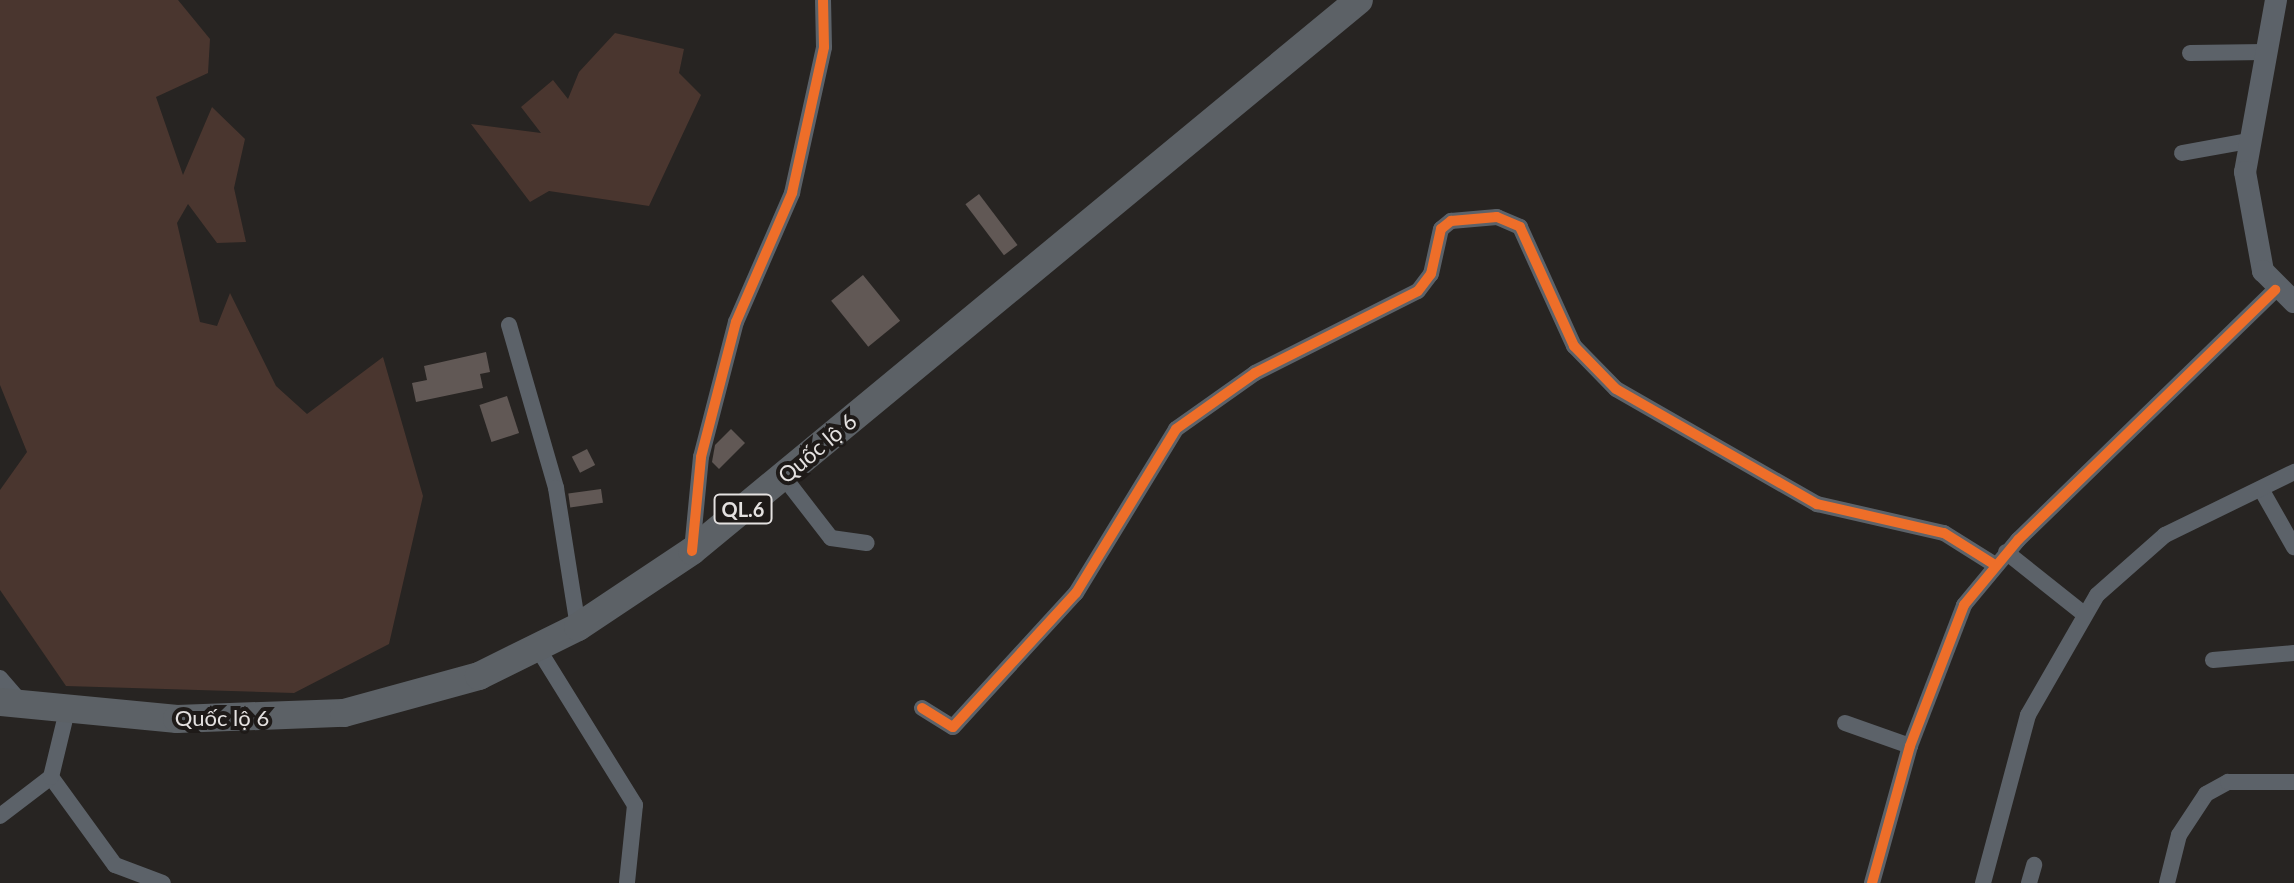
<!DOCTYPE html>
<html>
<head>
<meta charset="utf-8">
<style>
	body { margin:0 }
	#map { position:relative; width:2294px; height:883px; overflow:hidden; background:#272422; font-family:Lato,sans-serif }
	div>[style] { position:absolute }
	.green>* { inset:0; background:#4a362f }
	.building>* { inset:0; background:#615855; transform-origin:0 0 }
	.minor>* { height:16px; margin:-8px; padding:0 8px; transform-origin:8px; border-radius:8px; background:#5c6269 }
	.tertiary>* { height:22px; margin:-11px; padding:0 11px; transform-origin:11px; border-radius:11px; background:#5c6269 }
	.trunk>* { height:28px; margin:-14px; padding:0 14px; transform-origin:14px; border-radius:14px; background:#5c6166 }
	.cycleway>* { height:10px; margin:-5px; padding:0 5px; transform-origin:5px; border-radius:5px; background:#ee6e29 }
	span { translate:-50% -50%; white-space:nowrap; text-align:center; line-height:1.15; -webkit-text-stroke:8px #1e1a18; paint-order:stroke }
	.shield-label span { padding:2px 6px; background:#1e1a18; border:2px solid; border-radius:6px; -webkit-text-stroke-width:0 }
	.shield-label { font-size:20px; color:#e4e1e0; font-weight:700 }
	.street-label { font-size:22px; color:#e4e1e0 }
</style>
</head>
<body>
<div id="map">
	<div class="green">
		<div style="clip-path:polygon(0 0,178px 0,210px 39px,208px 73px,156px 97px,183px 175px,212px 107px,245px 139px,234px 188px,246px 242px,217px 243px,188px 204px,177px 223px,200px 322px,217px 326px,230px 293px,276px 386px,307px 414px,383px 357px,423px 496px,389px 644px,294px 693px,66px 686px,0 590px,0 490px,27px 452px,0 385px)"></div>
		<div style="clip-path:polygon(615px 33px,684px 49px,679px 73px,701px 95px,649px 206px,549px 191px,530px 202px,471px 124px,541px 133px,521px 107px,553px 80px,568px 99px,579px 72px)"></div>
	</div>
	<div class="building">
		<div style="left:979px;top:194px;width:64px;height:17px;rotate:53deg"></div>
		<div style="left:863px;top:275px;width:59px;height:41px;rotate:51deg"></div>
		<div style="clip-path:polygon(486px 352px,490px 372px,480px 374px,483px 388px,416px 402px,412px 383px,427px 380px,424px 366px)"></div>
		<div style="left:507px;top:396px;width:39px;height:29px;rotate:72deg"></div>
		<div style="clip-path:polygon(731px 429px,745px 443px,719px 469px,712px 462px,715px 445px)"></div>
		<div style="left:587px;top:449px;width:18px;height:17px;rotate:63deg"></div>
		<div style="left:601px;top:489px;width:14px;height:33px;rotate:82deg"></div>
	</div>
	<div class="minor">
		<div style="left:2190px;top:53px;width:75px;rotate:-0.8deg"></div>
		<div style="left:2182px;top:153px;width:68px;rotate:-10.2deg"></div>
		<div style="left:509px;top:325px;width:170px;rotate:73.9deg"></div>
		<div style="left:556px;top:488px;width:141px;rotate:81deg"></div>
		<div style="left:783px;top:476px;width:78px;rotate:52.3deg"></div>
		<div style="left:831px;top:538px;width:36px;rotate:8deg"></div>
		<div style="left:2261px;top:489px;width:67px;rotate:60.4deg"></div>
		<div style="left:692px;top:550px;width:93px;rotate:-84.5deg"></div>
		<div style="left:701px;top:457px;width:139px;rotate:-75.5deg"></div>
		<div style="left:736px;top:322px;width:141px;rotate:-66.5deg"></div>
		<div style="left:792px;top:193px;width:149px;rotate:-77.6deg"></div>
		<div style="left:824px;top:47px;width:46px;rotate:-91.2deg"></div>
		<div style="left:2006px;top:552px;width:100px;rotate:38.5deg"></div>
		<div style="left:537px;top:647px;width:186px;rotate:58.2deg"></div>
		<div style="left:635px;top:805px;width:78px;rotate:95.9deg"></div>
		<div style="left:2213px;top:660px;width:81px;rotate:-4.9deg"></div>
		<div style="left:0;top:678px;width:33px;rotate:49deg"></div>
		<div style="left:922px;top:708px;width:36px;rotate:32deg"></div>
		<div style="left:953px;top:727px;width:182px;rotate:-47.5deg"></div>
		<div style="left:1076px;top:593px;width:192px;rotate:-58.6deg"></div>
		<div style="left:1176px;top:429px;width:97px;rotate:-35.3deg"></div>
		<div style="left:1255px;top:373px;width:182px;rotate:-26.7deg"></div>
		<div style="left:1418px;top:291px;width:21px;rotate:-53deg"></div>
		<div style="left:1431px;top:274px;width:46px;rotate:-77.5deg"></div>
		<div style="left:1441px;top:229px;width:13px;rotate:-39deg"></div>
		<div style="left:1451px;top:221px;width:46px;rotate:-5deg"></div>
		<div style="left:1497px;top:217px;width:25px;rotate:23deg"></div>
		<div style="left:1520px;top:227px;width:131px;rotate:65.6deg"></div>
		<div style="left:1574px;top:346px;width:60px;rotate:45.7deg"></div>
		<div style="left:1616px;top:389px;width:232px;rotate:29.8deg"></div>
		<div style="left:1817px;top:504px;width:130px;rotate:12.9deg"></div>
		<div style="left:1944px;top:533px;width:60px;rotate:32.1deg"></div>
		<div style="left:1845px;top:723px;width:69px;rotate:19.5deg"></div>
		<div style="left:51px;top:777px;width:109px;rotate:54deg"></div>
		<div style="left:115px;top:865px;width:51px;rotate:20.6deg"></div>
		<div style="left:0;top:816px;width:64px;rotate:-37.4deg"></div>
		<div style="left:51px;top:777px;width:68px;rotate:-76.4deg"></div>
		<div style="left:1872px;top:883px;width:142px;rotate:-74.5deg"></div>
		<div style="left:1910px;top:746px;width:151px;rotate:-69deg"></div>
		<div style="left:1964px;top:605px;width:85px;rotate:-50.3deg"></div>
		<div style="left:2018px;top:540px;width:359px;rotate:-44.2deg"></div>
		<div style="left:1983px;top:883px;width:174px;rotate:-75deg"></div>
		<div style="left:2028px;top:715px;width:138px;rotate:-60.1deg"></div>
		<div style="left:2097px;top:595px;width:91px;rotate:-41.4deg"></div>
		<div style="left:2165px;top:535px;width:144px;rotate:-26deg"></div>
		<div style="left:2029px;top:883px;width:19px;rotate:-74deg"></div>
		<div style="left:2167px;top:883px;width:49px;rotate:-76deg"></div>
		<div style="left:2179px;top:835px;width:49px;rotate:-56.6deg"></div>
		<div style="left:2206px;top:794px;width:25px;rotate:-29deg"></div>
		<div style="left:2228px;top:782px;width:66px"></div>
	</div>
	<div class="tertiary">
		<div style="left:2276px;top:0;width:175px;rotate:100.2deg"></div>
		<div style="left:2245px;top:172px;width:101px;rotate:79.7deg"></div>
		<div style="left:2263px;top:271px;width:44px;rotate:45deg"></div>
	</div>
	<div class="trunk">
		<div style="left:0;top:702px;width:178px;rotate:5.5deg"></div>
		<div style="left:177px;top:719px;width:167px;rotate:-2.1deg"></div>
		<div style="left:344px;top:713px;width:140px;rotate:-15.3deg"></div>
		<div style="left:479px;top:676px;width:110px;rotate:-26.3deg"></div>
		<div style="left:578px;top:627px;width:137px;rotate:-33.7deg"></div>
		<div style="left:692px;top:551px;width:865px;rotate:-39.56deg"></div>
	</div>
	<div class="cycleway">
		<div style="left:692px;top:551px;width:94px;rotate:-84.5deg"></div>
		<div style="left:701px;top:457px;width:139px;rotate:-75.5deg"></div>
		<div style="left:736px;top:322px;width:141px;rotate:-66.5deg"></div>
		<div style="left:792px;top:193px;width:149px;rotate:-77.6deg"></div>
		<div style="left:824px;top:47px;width:46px;rotate:-91.2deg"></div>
		<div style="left:922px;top:708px;width:36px;rotate:32deg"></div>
		<div style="left:953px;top:727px;width:182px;rotate:-47.5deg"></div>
		<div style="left:1076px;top:593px;width:192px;rotate:-58.6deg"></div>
		<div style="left:1176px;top:429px;width:97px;rotate:-35.3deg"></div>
		<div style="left:1255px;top:373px;width:182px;rotate:-26.7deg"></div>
		<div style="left:1418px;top:291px;width:21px;rotate:-53deg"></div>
		<div style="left:1431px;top:274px;width:46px;rotate:-77.5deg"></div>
		<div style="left:1441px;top:229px;width:13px;rotate:-39deg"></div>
		<div style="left:1451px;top:221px;width:46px;rotate:-5deg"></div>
		<div style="left:1497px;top:217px;width:25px;rotate:23deg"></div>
		<div style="left:1520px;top:227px;width:131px;rotate:65.6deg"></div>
		<div style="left:1574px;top:346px;width:60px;rotate:45.7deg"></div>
		<div style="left:1616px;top:389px;width:232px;rotate:29.8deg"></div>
		<div style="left:1817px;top:504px;width:130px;rotate:12.9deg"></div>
		<div style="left:1944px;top:533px;width:60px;rotate:32.1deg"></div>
		<div style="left:1872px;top:883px;width:142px;rotate:-74.5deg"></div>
		<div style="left:1910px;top:746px;width:151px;rotate:-69deg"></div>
		<div style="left:1964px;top:605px;width:85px;rotate:-50.3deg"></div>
		<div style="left:2018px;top:540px;width:359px;rotate:-44.2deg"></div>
	</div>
	<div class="shield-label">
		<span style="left:743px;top:509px">QL.6</span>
	</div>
	<div class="street-label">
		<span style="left:817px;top:448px;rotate:-40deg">Quốc lộ 6</span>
		<span style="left:222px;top:718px">Quốc lộ 6</span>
	</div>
</div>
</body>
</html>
